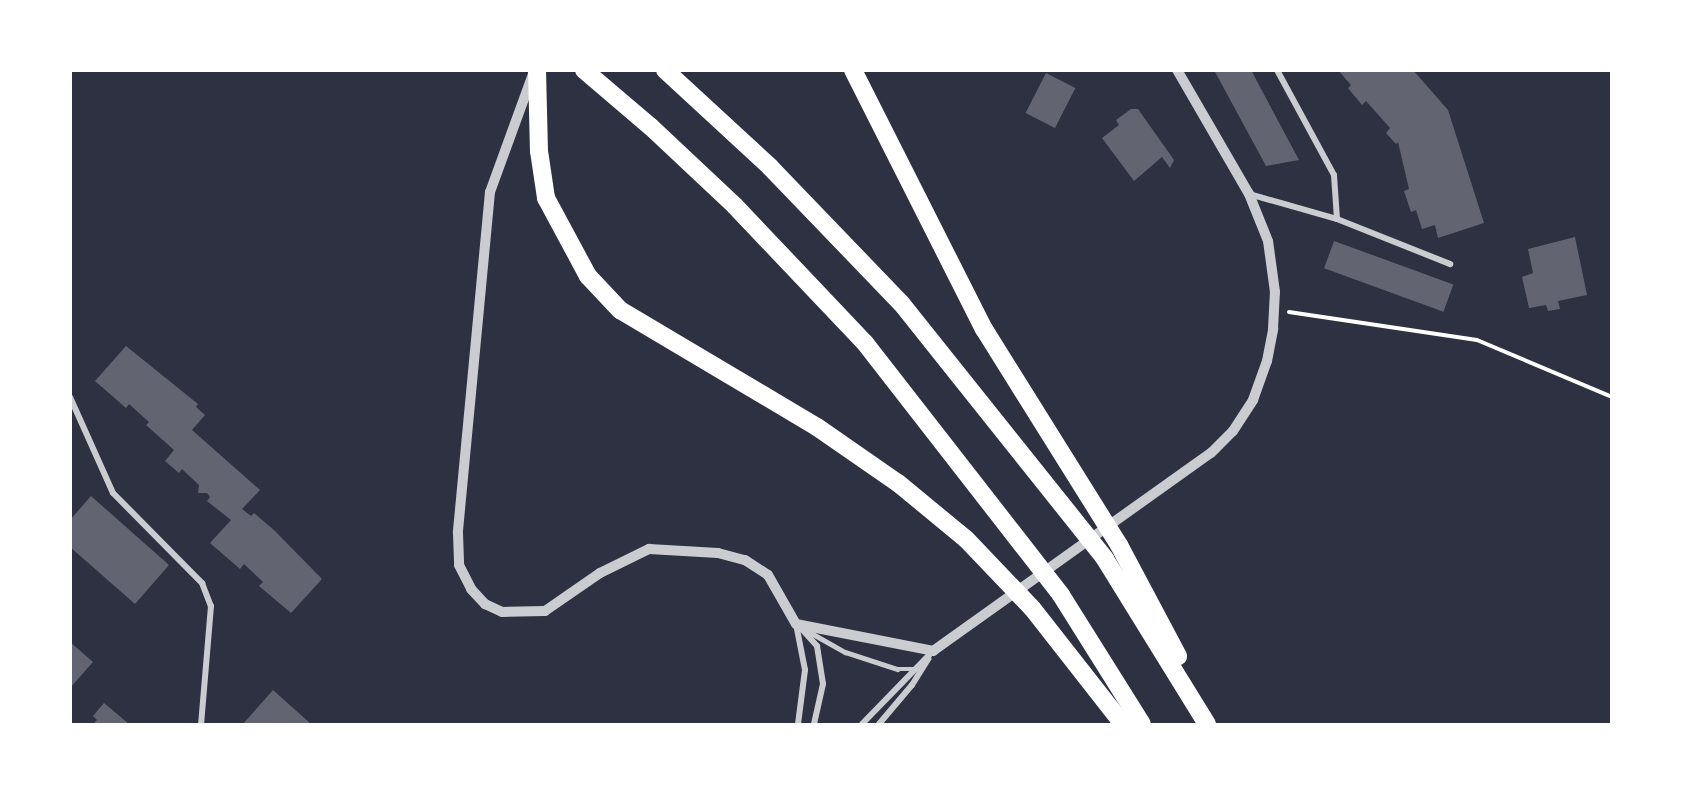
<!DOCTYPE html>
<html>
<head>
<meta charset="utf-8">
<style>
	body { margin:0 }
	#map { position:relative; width:1682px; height:795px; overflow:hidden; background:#2d3142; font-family:Literata,serif }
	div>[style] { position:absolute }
	.building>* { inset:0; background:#626471; transform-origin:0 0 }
	.path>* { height:4px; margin:-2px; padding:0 2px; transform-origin:2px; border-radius:2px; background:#fff }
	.service>* { height:4.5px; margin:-2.25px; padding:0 2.25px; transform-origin:2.25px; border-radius:2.25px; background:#caccd0 }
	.minor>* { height:6px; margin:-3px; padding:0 3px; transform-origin:3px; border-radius:3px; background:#caccd0 }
	.tertiary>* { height:10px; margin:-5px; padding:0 5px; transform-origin:5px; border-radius:5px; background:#caccd0 }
	.motorway>* { height:18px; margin:-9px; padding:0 9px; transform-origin:9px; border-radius:9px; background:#fff }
	span { translate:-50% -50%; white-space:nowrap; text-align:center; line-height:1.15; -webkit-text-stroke:4.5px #fff; paint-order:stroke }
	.frame { position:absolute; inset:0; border:72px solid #fff; pointer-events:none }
</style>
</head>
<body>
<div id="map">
	<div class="building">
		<div style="clip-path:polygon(1214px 70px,1251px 70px,1299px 160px,1266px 166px)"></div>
		<div style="clip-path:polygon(1338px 70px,1413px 70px,1448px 110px,1484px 223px,1438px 238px,1435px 225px,1422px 229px,1416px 210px,1411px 212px,1404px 191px,1409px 189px,1398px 142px,1396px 144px,1386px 133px,1390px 128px,1366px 101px,1362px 105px,1348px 88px,1351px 85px)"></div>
		<div style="left:1046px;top:73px;width:33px;height:45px;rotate:27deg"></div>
		<div style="clip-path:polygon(1131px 109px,1138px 109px,1174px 160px,1170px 168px,1162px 157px,1134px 181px,1102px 138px,1119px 125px,1116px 120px)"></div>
		<div style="clip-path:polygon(1575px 237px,1587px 295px,1558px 301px,1560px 309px,1548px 311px,1546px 305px,1529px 308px,1522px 277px,1533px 273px,1528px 249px)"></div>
		<div style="left:1334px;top:241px;width:127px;height:29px;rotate:20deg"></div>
		<div style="clip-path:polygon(126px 346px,198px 404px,196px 407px,205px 415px,192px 430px,260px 490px,242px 509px,251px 516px,254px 513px,275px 531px,322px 579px,291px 613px,259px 586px,263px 582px,244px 564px,240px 569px,210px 543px,231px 520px,207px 501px,210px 497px,207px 493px,198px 493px,199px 485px,182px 469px,179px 473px,165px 461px,174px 450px,146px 425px,149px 422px,129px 404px,126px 408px,95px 381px)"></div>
		<div style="clip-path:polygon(91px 496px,169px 565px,135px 604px,70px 547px,70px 520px)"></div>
		<div style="clip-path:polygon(70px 642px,93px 662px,70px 688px)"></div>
		<div style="clip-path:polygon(273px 690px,311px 724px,243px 724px)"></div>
		<div style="clip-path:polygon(104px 703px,129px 724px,93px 724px,97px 720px,93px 716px)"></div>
	</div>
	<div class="path">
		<div style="left:1289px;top:312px;width:190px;rotate:8.5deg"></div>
		<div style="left:1477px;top:340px;width:147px;rotate:22.9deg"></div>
	</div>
	<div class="service">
		<div style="left:806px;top:630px;width:45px;rotate:29.4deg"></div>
		<div style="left:845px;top:652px;width:55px;rotate:18.1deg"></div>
		<div style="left:897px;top:669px;width:17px"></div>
	</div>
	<div class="minor">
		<div style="left:1277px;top:70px;width:119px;rotate:61.5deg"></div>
		<div style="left:1334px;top:175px;width:44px;rotate:86.1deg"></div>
		<div style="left:1249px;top:194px;width:91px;rotate:15.9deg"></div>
		<div style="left:1337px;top:219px;width:122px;rotate:21.7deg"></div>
		<div style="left:70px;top:397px;width:105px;rotate:65.9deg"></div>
		<div style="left:113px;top:493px;width:127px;rotate:45.3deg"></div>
		<div style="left:202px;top:583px;width:25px;rotate:69deg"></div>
		<div style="left:211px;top:606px;width:118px;rotate:94.8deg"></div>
		<div style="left:796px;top:624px;width:47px;rotate:78.9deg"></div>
		<div style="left:805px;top:670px;width:54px;rotate:97.4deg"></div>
		<div style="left:799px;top:626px;width:27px;rotate:48deg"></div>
		<div style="left:817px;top:646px;width:38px;rotate:81deg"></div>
		<div style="left:823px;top:684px;width:41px;rotate:102.7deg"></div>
		<div style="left:862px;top:724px;width:102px;rotate:-45.8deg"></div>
		<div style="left:879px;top:724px;width:51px;rotate:-49.8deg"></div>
		<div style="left:912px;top:685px;width:31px;rotate:-58deg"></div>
	</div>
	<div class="tertiary">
		<div style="left:533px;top:74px;width:126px;rotate:110deg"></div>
		<div style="left:490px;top:192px;width:342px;rotate:95.4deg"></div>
		<div style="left:458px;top:533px;width:32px;rotate:88deg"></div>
		<div style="left:459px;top:565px;width:27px;rotate:63deg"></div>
		<div style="left:471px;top:589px;width:21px;rotate:47deg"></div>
		<div style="left:485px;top:604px;width:19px;rotate:25deg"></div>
		<div style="left:502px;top:612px;width:43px;rotate:-1.3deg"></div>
		<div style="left:545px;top:611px;width:67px;rotate:-34.6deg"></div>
		<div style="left:600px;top:573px;width:55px;rotate:-26.1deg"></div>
		<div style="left:649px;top:549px;width:69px;rotate:3.3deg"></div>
		<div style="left:718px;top:553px;width:28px;rotate:15deg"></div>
		<div style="left:745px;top:560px;width:27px;rotate:33deg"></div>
		<div style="left:768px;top:575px;width:56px;rotate:60.3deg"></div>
		<div style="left:796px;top:624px;width:140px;rotate:11.1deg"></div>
		<div style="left:933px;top:651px;width:341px;rotate:-35.5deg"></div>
		<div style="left:1211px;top:453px;width:31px;rotate:-45deg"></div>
		<div style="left:1233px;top:431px;width:37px;rotate:-57deg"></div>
		<div style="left:1253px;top:400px;width:41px;rotate:-70.3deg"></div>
		<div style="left:1267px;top:361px;width:33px;rotate:-79deg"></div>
		<div style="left:1273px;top:329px;width:37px;rotate:-87deg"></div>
		<div style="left:1275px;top:292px;width:51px;rotate:-97.8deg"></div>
		<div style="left:1268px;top:241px;width:51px;rotate:-112deg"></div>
		<div style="left:1249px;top:194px;width:143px;rotate:-120.1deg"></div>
	</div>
	<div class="motorway">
		<div style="left:537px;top:70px;width:81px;rotate:88.6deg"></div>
		<div style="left:539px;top:151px;width:48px;rotate:81.5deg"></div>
		<div style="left:546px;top:198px;width:89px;rotate:61.7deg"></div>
		<div style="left:588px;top:276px;width:47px;rotate:46.7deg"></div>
		<div style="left:620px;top:310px;width:229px;rotate:30.7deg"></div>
		<div style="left:817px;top:427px;width:98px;rotate:34.7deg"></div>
		<div style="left:898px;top:483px;width:88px;rotate:39.5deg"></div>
		<div style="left:966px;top:539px;width:95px;rotate:46.3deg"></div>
		<div style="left:1032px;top:608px;width:147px;rotate:51.9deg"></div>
		<div style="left:584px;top:70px;width:88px;rotate:40.4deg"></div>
		<div style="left:651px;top:127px;width:115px;rotate:43.2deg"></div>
		<div style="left:735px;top:206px;width:189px;rotate:46.5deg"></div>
		<div style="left:865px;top:343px;width:319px;rotate:52.1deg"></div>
		<div style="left:1061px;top:595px;width:152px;rotate:57.9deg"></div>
		<div style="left:665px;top:70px;width:143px;rotate:42.7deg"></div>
		<div style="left:770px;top:167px;width:189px;rotate:46.1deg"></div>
		<div style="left:901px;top:303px;width:327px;rotate:51.4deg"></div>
		<div style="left:1105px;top:559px;width:194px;rotate:58.3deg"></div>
		<div style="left:853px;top:70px;width:290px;rotate:63.2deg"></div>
		<div style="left:984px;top:329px;width:255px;rotate:58deg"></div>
		<div style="left:1119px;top:545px;width:126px;rotate:62deg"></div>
	</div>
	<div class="frame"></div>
</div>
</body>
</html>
